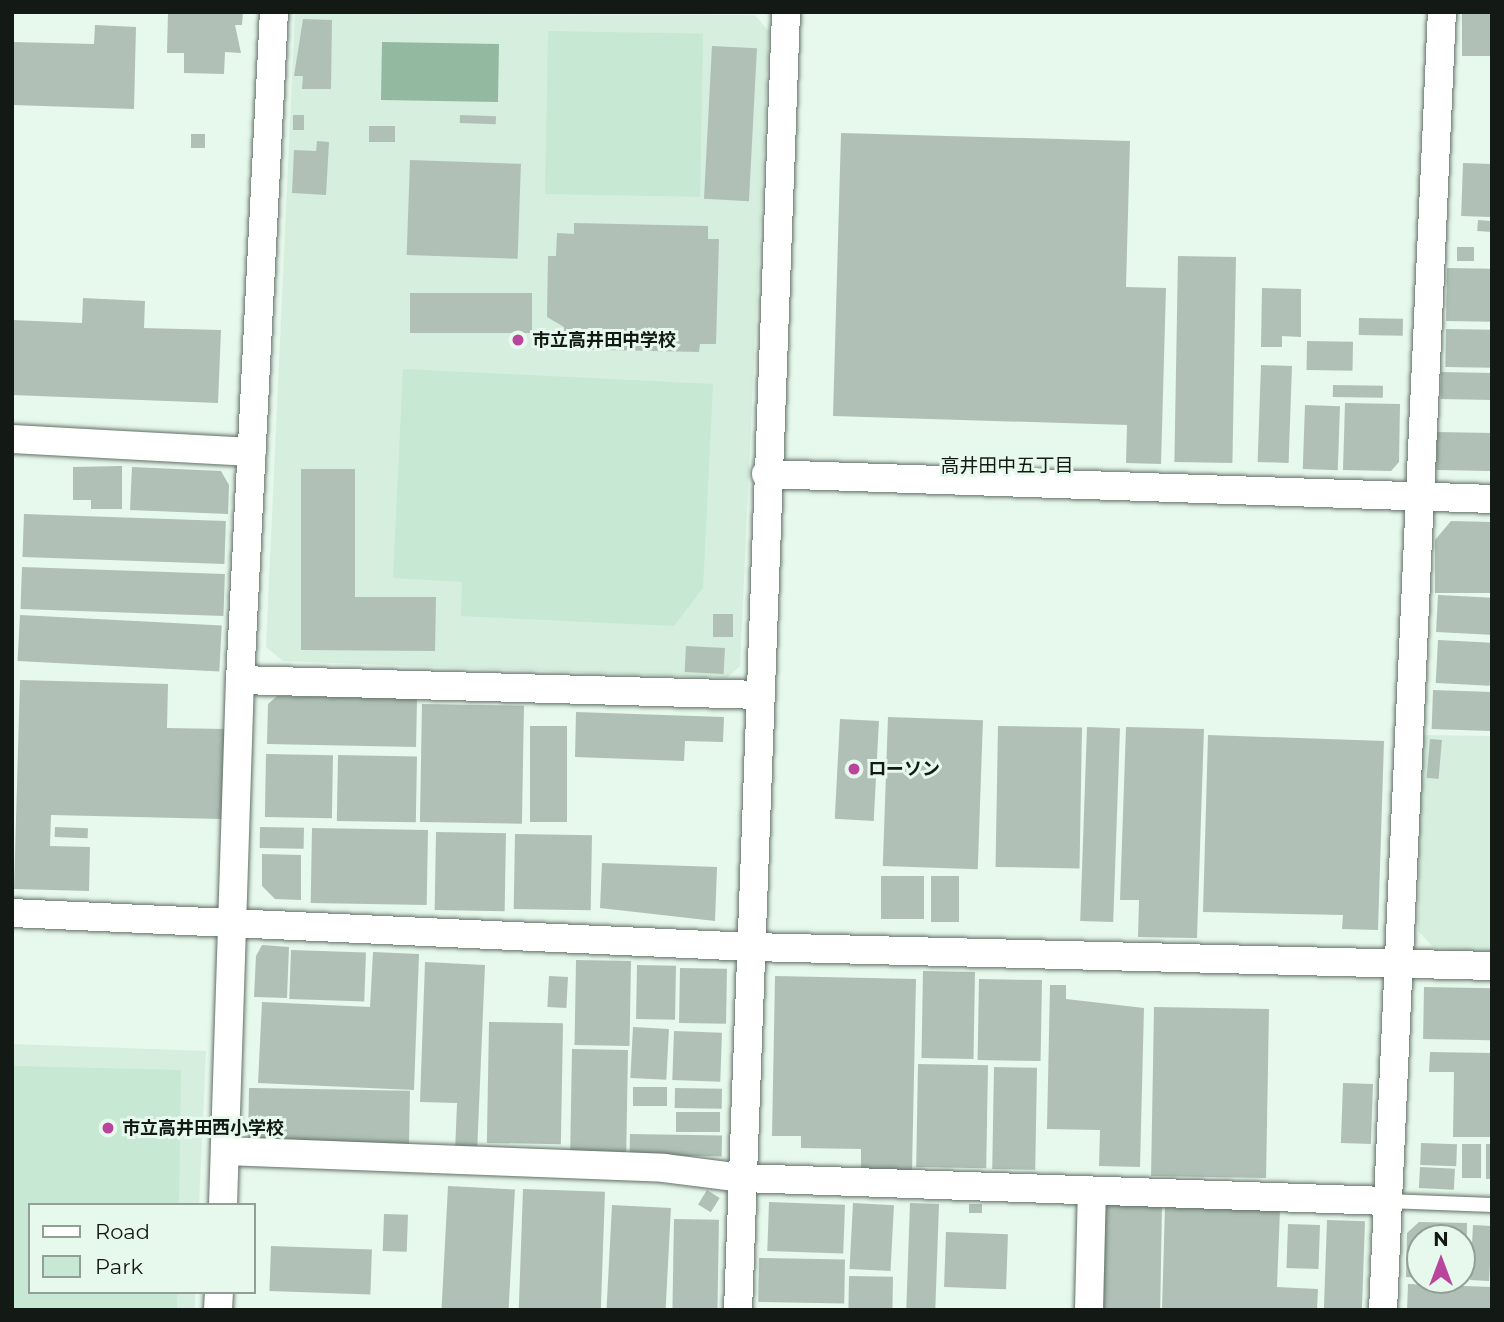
<!DOCTYPE html>
<html>
<head>
<meta charset="utf-8">
<style>
	body { margin:0 }
	#map { position:relative; width:1504px; height:1322px; overflow:hidden; background:#e7f8ed; font-family:Montserrat,"Noto Sans JP",sans-serif }
	div>[style] { position:absolute }
	.built>* { inset:0; background:#d6eede }
	.green>* { inset:0; background:#c7e8d2; transform-origin:0 0 }
	.water>* { inset:0; background:#93baa1; transform-origin:0 0 }
	.building>* { inset:0; background:#b0c0b6; transform-origin:0 0 }
	.roads { filter:drop-shadow(0 0 2px #617066) drop-shadow(0 0 2px #617066) }
	.service>* { height:14px; margin:-7px; padding:0 7px; transform-origin:7px; border-radius:7px; background:#fff }
	.minor>* { height:28px; margin:-14px; padding:0 14px; transform-origin:14px; border-radius:14px; background:#fff }
	.dots>* { width:19px; height:19px; translate:-50% -50%; box-sizing:border-box; border:4px solid #e7f8ed; border-radius:50% }
	span { translate:-50% -50%; white-space:nowrap; text-align:center; line-height:1.15; -webkit-text-stroke:6px #e7f8ed; paint-order:stroke }
	.poi-label { font-size:18px; color:#131915; font-weight:700 }
	.left { translate:0 -50%; text-align:left }
	.neighbourhood-label { font-size:19px; color:#131915 }
	.frame { position:absolute; inset:0; border:14px solid #131915; pointer-events:none }
	.legend { position:absolute; left:28px; top:1203px; width:228px; height:91px; box-sizing:border-box; background:#e7f8ed; border:2px solid #929f97; margin:0; padding:9px 12px; list-style:none; font-size:21px; color:#131915 }
	.legend li { display:flex; align-items:center; gap:14px; height:35px }
	.legend b { width:35px; border:2px solid #929f97 }
	.north { position:absolute; left:1406px; top:1224px; width:70px; height:70px; box-sizing:border-box; background:#e7f8ed; border:2px solid #929f97; border-radius:50%; rotate:0deg; font-size:19px; font-weight:700; line-height:28px; text-align:center; color:#131915 }
	.north::after { content:''; display:block; margin:auto; width:24px; height:32px; background:#b9459d; clip-path:polygon(50% 0,100% 100%,50% 72%,0 100%) }
</style>
</head>
<body>
<div id="map">
	<div class="built">
		<div style="clip-path:polygon(295px 14px,755px 15px,769px 32px,740px 666px,727px 678px,283px 661px,266px 647px)"></div>
		<div style="clip-path:polygon(1421px 735px,1492px 736px,1492px 953px,1438px 952px,1418px 931px)"></div>
		<div style="clip-path:polygon(12px 1044px,206px 1051px,199px 1205px,30px 1205px,30px 1292px,195px 1292px,195px 1310px,12px 1310px)"></div>
	</div>
	<div class="green">
		<div style="left:548px;top:31px;width:155px;height:163px;rotate:1deg"></div>
		<div style="clip-path:polygon(403px 369px,713px 384px,703px 588px,674px 626px,461px 616px,462px 582px,393px 578px)"></div>
		<div style="clip-path:polygon(12px 1066px,181px 1070px,179px 1205px,30px 1205px,30px 1292px,177px 1292px,177px 1310px,12px 1310px)"></div>
	</div>
	<div class="water">
		<div style="left:382px;top:42px;width:117px;height:58px;rotate:1deg"></div>
	</div>
	<div class="building">
		<div style="clip-path:polygon(168px 12px,243px 12px,242px 25px,235px 25px,241px 53px,225px 52px,224px 74px,184px 73px,184px 53px,167px 53px)"></div>
		<div style="left:1462px;top:12px;width:30px;height:44px"></div>
		<div style="clip-path:polygon(303px 19px,332px 20px,331px 89px,302px 89px,303px 76px,294px 76px)"></div>
		<div style="clip-path:polygon(95px 25px,136px 27px,134px 109px,12px 105px,12px 42px,94px 44px)"></div>
		<div style="left:712px;top:46px;width:45px;height:153px;rotate:3deg"></div>
		<div style="left:293px;top:115px;width:11px;height:15px"></div>
		<div style="left:460px;top:115px;width:36px;height:8px;rotate:2deg"></div>
		<div style="left:369px;top:126px;width:26px;height:16px"></div>
		<div style="clip-path:polygon(841px 133px,1130px 141px,1126px 287px,1166px 288px,1161px 464px,1126px 463px,1127px 425px,833px 416px)"></div>
		<div style="left:191px;top:134px;width:14px;height:14px"></div>
		<div style="clip-path:polygon(317px 141px,329px 142px,326px 195px,292px 193px,294px 150px,316px 151px)"></div>
		<div style="left:410px;top:160px;width:111px;height:95px;rotate:2deg"></div>
		<div style="left:1463px;top:163px;width:29px;height:53px;rotate:2deg"></div>
		<div style="left:1478px;top:220px;width:14px;height:11px;rotate:4deg"></div>
		<div style="clip-path:polygon(574px 223px,708px 226px,708px 239px,719px 239px,716px 344px,700px 344px,699px 352px,564px 349px,564px 327px,547px 317px,548px 256px,556px 256px,557px 233px,574px 234px)"></div>
		<div style="left:1457px;top:247px;width:17px;height:14px"></div>
		<div style="left:1178px;top:256px;width:58px;height:206px;rotate:1deg"></div>
		<div style="left:1447px;top:268px;width:45px;height:53px;rotate:1deg"></div>
		<div style="clip-path:polygon(1262px 288px,1301px 289px,1301px 337px,1282px 336px,1282px 347px,1261px 347px)"></div>
		<div style="left:410px;top:293px;width:122px;height:40px"></div>
		<div style="clip-path:polygon(83px 298px,145px 301px,144px 328px,221px 330px,218px 403px,12px 395px,12px 320px,82px 323px)"></div>
		<div style="left:1359px;top:318px;width:44px;height:17px;rotate:1deg"></div>
		<div style="left:1446px;top:329px;width:46px;height:38px;rotate:1deg"></div>
		<div style="left:1307px;top:341px;width:46px;height:29px;rotate:1deg"></div>
		<div style="left:1261px;top:365px;width:31px;height:97px;rotate:2deg"></div>
		<div style="left:1441px;top:372px;width:51px;height:27px;rotate:1deg"></div>
		<div style="left:1333px;top:385px;width:50px;height:12px;rotate:1deg"></div>
		<div style="clip-path:polygon(1345px 403px,1400px 404px,1399px 462px,1391px 471px,1343px 470px)"></div>
		<div style="left:1305px;top:405px;width:35px;height:64px;rotate:2deg"></div>
		<div style="left:1437px;top:432px;width:55px;height:38px;rotate:1deg"></div>
		<div style="clip-path:polygon(122px 466px,122px 509px,91px 509px,91px 500px,73px 500px,73px 467px)"></div>
		<div style="clip-path:polygon(132px 467px,221px 471px,229px 485px,228px 514px,130px 510px)"></div>
		<div style="clip-path:polygon(301px 469px,355px 469px,355px 597px,436px 597px,435px 651px,301px 650px)"></div>
		<div style="left:24px;top:514px;width:202px;height:43px;rotate:2deg"></div>
		<div style="clip-path:polygon(1451px 521px,1492px 522px,1492px 593px,1435px 593px,1435px 540px)"></div>
		<div style="left:22px;top:567px;width:203px;height:42px;rotate:2deg"></div>
		<div style="left:1438px;top:595px;width:54px;height:37px;rotate:3deg"></div>
		<div style="left:713px;top:614px;width:20px;height:23px"></div>
		<div style="left:20px;top:615px;width:202px;height:46px;rotate:3deg"></div>
		<div style="left:1438px;top:640px;width:54px;height:43px;rotate:3deg"></div>
		<div style="left:686px;top:646px;width:39px;height:26px;rotate:3deg"></div>
		<div style="clip-path:polygon(20px 680px,168px 684px,167px 728px,225px 729px,222px 819px,51px 815px,50px 846px,90px 847px,89px 891px,14px 889px)"></div>
		<div style="left:1433px;top:690px;width:59px;height:39px;rotate:2deg"></div>
		<div style="clip-path:polygon(277px 696px,417px 699px,416px 747px,267px 744px,268px 704px)"></div>
		<div style="left:422px;top:704px;width:102px;height:118px;rotate:1deg"></div>
		<div style="clip-path:polygon(576px 712px,724px 717px,723px 742px,685px 741px,684px 761px,575px 757px)"></div>
		<div style="left:888px;top:717px;width:95px;height:149px;rotate:2deg"></div>
		<div style="left:840px;top:719px;width:39px;height:100px;rotate:3deg"></div>
		<div style="left:530px;top:726px;width:37px;height:96px"></div>
		<div style="left:998px;top:726px;width:84px;height:141px;rotate:1deg"></div>
		<div style="left:1087px;top:727px;width:33px;height:194px;rotate:2deg"></div>
		<div style="clip-path:polygon(1126px 727px,1204px 729px,1197px 938px,1138px 937px,1139px 900px,1120px 900px)"></div>
		<div style="clip-path:polygon(1208px 735px,1384px 741px,1378px 930px,1342px 929px,1343px 915px,1203px 912px)"></div>
		<div style="left:1430px;top:739px;width:12px;height:39px;rotate:5deg"></div>
		<div style="left:266px;top:754px;width:67px;height:63px;rotate:1deg"></div>
		<div style="left:338px;top:755px;width:79px;height:66px;rotate:1deg"></div>
		<div style="left:55px;top:827px;width:33px;height:10px;rotate:2deg"></div>
		<div style="left:260px;top:827px;width:44px;height:21px;rotate:1deg"></div>
		<div style="left:312px;top:828px;width:116px;height:75px;rotate:1deg"></div>
		<div style="left:436px;top:832px;width:70px;height:78px;rotate:1deg"></div>
		<div style="left:515px;top:834px;width:77px;height:75px;rotate:1deg"></div>
		<div style="clip-path:polygon(262px 854px,301px 855px,301px 900px,275px 899px,262px 886px)"></div>
		<div style="clip-path:polygon(602px 863px,717px 867px,715px 921px,600px 908px)"></div>
		<div style="left:881px;top:876px;width:43px;height:43px"></div>
		<div style="left:931px;top:876px;width:28px;height:46px"></div>
		<div style="clip-path:polygon(262px 945px,289px 947px,287px 998px,254px 997px,256px 956px)"></div>
		<div style="left:291px;top:950px;width:75px;height:49px;rotate:2deg"></div>
		<div style="clip-path:polygon(373px 952px,419px 954px,414px 1090px,258px 1083px,262px 1002px,370px 1007px)"></div>
		<div style="left:576px;top:960px;width:55px;height:85px;rotate:1deg"></div>
		<div style="clip-path:polygon(425px 962px,485px 965px,477px 1153px,455px 1153px,457px 1103px,420px 1102px)"></div>
		<div style="left:637px;top:965px;width:39px;height:54px;rotate:1deg"></div>
		<div style="left:680px;top:968px;width:47px;height:55px;rotate:1deg"></div>
		<div style="left:923px;top:971px;width:52px;height:87px;rotate:1deg"></div>
		<div style="left:549px;top:976px;width:19px;height:31px;rotate:3deg"></div>
		<div style="clip-path:polygon(775px 976px,916px 979px,912px 1171px,861px 1170px,861px 1149px,801px 1148px,801px 1136px,772px 1136px)"></div>
		<div style="left:979px;top:979px;width:63px;height:81px;rotate:1deg"></div>
		<div style="clip-path:polygon(1050px 985px,1066px 985px,1066px 999px,1144px 1008px,1140px 1167px,1099px 1166px,1100px 1130px,1047px 1129px)"></div>
		<div style="left:1424px;top:987px;width:68px;height:52px;rotate:1deg"></div>
		<div style="left:1154px;top:1007px;width:115px;height:169px;rotate:1deg"></div>
		<div style="left:489px;top:1022px;width:74px;height:121px;rotate:1deg"></div>
		<div style="left:633px;top:1027px;width:36px;height:51px;rotate:3deg"></div>
		<div style="left:674px;top:1031px;width:48px;height:49px;rotate:2deg"></div>
		<div style="left:572px;top:1049px;width:56px;height:102px;rotate:1deg"></div>
		<div style="clip-path:polygon(1430px 1052px,1492px 1053px,1492px 1137px,1453px 1137px,1454px 1072px,1429px 1072px)"></div>
		<div style="left:918px;top:1064px;width:70px;height:103px;rotate:1deg"></div>
		<div style="left:994px;top:1067px;width:43px;height:102px;rotate:1deg"></div>
		<div style="left:1343px;top:1083px;width:30px;height:60px;rotate:2deg"></div>
		<div style="left:633px;top:1087px;width:34px;height:19px"></div>
		<div style="left:249px;top:1088px;width:161px;height:58px;rotate:1deg"></div>
		<div style="left:675px;top:1088px;width:47px;height:20px;rotate:1deg"></div>
		<div style="left:676px;top:1112px;width:44px;height:20px"></div>
		<div style="left:630px;top:1134px;width:92px;height:21px;rotate:1deg"></div>
		<div style="left:1421px;top:1143px;width:36px;height:22px;rotate:2deg"></div>
		<div style="left:1462px;top:1144px;width:19px;height:34px"></div>
		<div style="left:1486px;top:1144px;width:6px;height:35px"></div>
		<div style="left:1420px;top:1167px;width:35px;height:21px;rotate:3deg"></div>
		<div style="left:448px;top:1186px;width:67px;height:124px;rotate:3deg"></div>
		<div style="left:523px;top:1189px;width:82px;height:121px;rotate:2deg"></div>
		<div style="left:707px;top:1190px;width:15px;height:17px;rotate:32deg"></div>
		<div style="left:769px;top:1202px;width:76px;height:49px;rotate:2deg"></div>
		<div style="left:853px;top:1203px;width:41px;height:66px;rotate:3deg"></div>
		<div style="left:910px;top:1203px;width:29px;height:107px;rotate:2deg"></div>
		<div style="left:969px;top:1204px;width:13px;height:9px"></div>
		<div style="left:1103px;top:1204px;width:59px;height:106px;rotate:1deg"></div>
		<div style="left:612px;top:1205px;width:59px;height:105px;rotate:3deg"></div>
		<div style="clip-path:polygon(1165px 1206px,1280px 1209px,1277px 1287px,1318px 1289px,1317px 1310px,1162px 1310px)"></div>
		<div style="left:384px;top:1214px;width:24px;height:37px;rotate:2deg"></div>
		<div style="left:674px;top:1219px;width:45px;height:91px;rotate:1deg"></div>
		<div style="left:1327px;top:1220px;width:38px;height:90px;rotate:2deg"></div>
		<div style="clip-path:polygon(1419px 1222px,1467px 1223px,1466px 1279px,1462px 1238px,1420px 1238px,1420px 1278px,1406px 1277px,1407px 1233px)"></div>
		<div style="left:1288px;top:1224px;width:32px;height:44px;rotate:2deg"></div>
		<div style="left:1473px;top:1225px;width:19px;height:55px;rotate:3deg"></div>
		<div style="left:946px;top:1232px;width:62px;height:55px;rotate:2deg"></div>
		<div style="left:271px;top:1246px;width:101px;height:45px;rotate:2deg"></div>
		<div style="left:759px;top:1258px;width:86px;height:44px;rotate:1deg"></div>
		<div style="left:849px;top:1276px;width:44px;height:32px;rotate:1deg"></div>
		<div style="left:1408px;top:1284px;width:84px;height:25px;rotate:2deg"></div>
	</div>
	<div class="roads">
		<div class="service">
			<div style="left:1387px;top:1201px;width:105px;rotate:2.2deg"></div>
		</div>
		<div class="minor">
			<div style="left:12px;top:439px;width:240px;rotate:3.1deg"></div>
			<div style="left:766px;top:474px;width:726px;rotate:1.97deg"></div>
			<div style="left:240px;top:680px;width:521px;rotate:1.65deg"></div>
			<div style="left:12px;top:913px;width:741px;rotate:2.63deg"></div>
			<div style="left:752px;top:947px;width:740px;rotate:1.47deg"></div>
			<div style="left:225px;top:1151px;width:439px;rotate:2.2deg"></div>
			<div style="left:664px;top:1168px;width:80px;rotate:7.2deg"></div>
			<div style="left:743px;top:1178px;width:644px;rotate:2.05deg"></div>
			<div style="left:223px;top:1205px;width:525px;rotate:-88.15deg"></div>
			<div style="left:240px;top:680px;width:669px;rotate:-87.09deg"></div>
			<div style="left:218px;top:1310px;width:18px;rotate:-87deg"></div>
			<div style="left:738px;top:1310px;width:1299px;rotate:-87.88deg"></div>
			<div style="left:1089px;top:1310px;width:119px;rotate:-88.6deg"></div>
			<div style="left:1383px;top:1310px;width:1299px;rotate:-87.4deg"></div>
		</div>
	</div>
	<div class="dots">
		<div style="left:518px;top:340px;background:#b9459d"></div>
		<div style="left:854px;top:769px;background:#b9459d"></div>
		<div style="left:108px;top:1128px;background:#b9459d"></div>
	</div>
	<div class="poi-label">
		<span class="left" style="left:532px;top:340px">市立高井田中学校</span>
		<span class="left" style="left:868px;top:769px">ローソン</span>
		<span class="left" style="left:122px;top:1128px">市立高井田西小学校</span>
	</div>
	<div class="neighbourhood-label">
		<span style="left:1007px;top:466px">高井田中五丁目</span>
	</div>
	<div class="frame"></div>
	<ul class="legend">
	<li><b style="height:9px;background:#fff"></b>Road</li>
	<li><b style="height:19px;background:#c7e8d2"></b>Park</li>
	</ul>
	<div class="north">N</div>
</div>
</body>
</html>
